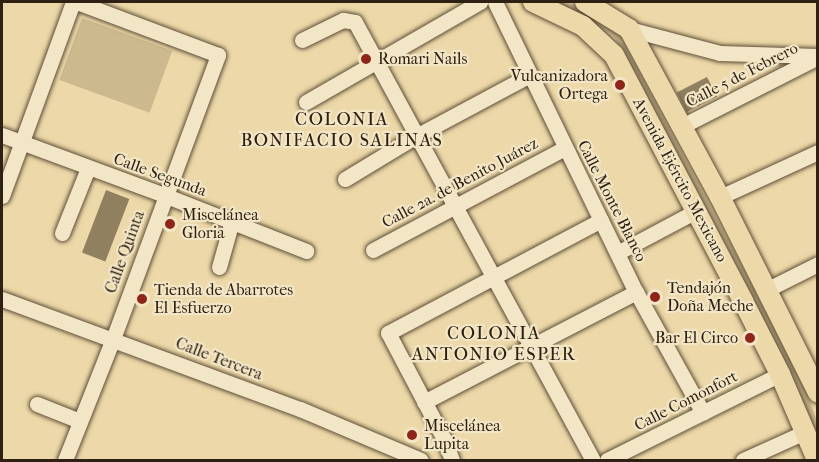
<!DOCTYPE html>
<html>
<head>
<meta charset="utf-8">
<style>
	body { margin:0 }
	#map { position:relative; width:819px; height:462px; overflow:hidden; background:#ecd8a8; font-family:"IM FELL French Canon",serif }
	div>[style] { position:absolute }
	.green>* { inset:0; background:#ccb98e; transform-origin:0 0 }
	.building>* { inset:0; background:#918060; transform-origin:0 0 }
	.roads { filter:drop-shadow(0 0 2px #5e4e38) drop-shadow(0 0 2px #5e4e38) }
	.minor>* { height:15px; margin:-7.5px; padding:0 7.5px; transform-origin:7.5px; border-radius:7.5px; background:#f3e6c6 }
	.major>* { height:20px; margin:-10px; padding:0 10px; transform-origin:10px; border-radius:10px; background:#ecd8a8 }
	.dots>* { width:16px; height:16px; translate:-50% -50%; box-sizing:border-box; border:3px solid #f3e6c6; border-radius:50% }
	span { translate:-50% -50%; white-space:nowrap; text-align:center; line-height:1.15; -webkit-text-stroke:4.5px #f3e6c6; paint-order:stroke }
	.poi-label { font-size:16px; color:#2e2012 }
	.left { translate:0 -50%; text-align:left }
	.right { translate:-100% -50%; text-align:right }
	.street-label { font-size:16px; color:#2e2012 }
	.neighbourhood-label { font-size:18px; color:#2e2012; letter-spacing:1.5px }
	.frame { position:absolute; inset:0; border:3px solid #2e2012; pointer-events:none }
</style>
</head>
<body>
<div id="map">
	<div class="green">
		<div style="clip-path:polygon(556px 2px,568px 2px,607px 21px,618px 32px,762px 304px,808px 395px,817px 421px,817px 438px,755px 305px,614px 36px,603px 25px)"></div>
		<div style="left:82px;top:18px;width:96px;height:66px;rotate:20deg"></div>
	</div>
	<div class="building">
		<div style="left:707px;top:77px;width:22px;height:34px;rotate:63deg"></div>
		<div style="left:106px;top:190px;width:25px;height:67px;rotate:21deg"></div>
	</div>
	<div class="roads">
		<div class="minor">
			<div style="left:495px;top:2px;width:322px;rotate:64.1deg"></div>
			<div style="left:636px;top:292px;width:138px;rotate:61deg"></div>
			<div style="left:629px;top:29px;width:94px;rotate:14.8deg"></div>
			<div style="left:720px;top:53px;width:98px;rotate:1.8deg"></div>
			<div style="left:302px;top:40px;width:46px;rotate:-26deg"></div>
			<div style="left:343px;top:20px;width:12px;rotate:9deg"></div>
			<div style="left:355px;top:22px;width:498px;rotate:61.5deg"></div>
			<div style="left:306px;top:102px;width:201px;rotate:-29.9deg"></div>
			<div style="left:682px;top:126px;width:153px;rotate:-26.9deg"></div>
			<div style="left:2px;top:135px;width:173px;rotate:20.3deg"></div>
			<div style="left:164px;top:195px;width:153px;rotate:21.5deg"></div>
			<div style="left:345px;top:179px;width:83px;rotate:-31.2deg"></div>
			<div style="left:416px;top:136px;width:129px;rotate:-28.2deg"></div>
			<div style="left:2px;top:196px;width:207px;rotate:-69.9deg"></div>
			<div style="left:720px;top:197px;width:108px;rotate:-24.7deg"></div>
			<div style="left:62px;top:233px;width:70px;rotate:-68.2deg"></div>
			<div style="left:373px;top:250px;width:217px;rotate:-28deg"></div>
			<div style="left:619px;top:252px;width:87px;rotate:-28deg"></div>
			<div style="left:219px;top:267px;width:48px;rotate:-74.2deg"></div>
			<div style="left:766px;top:290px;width:58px;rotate:-26.6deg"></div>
			<div style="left:2px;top:299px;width:318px;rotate:20.3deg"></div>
			<div style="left:300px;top:409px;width:131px;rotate:22.9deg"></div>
			<div style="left:424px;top:402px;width:239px;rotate:-27.4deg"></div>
			<div style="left:37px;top:404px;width:46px;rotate:21.6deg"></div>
			<div style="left:65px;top:460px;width:130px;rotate:-68.4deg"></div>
			<div style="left:113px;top:339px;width:303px;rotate:-69.7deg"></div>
			<div style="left:218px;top:55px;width:151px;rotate:-159.4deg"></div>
			<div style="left:452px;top:460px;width:22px;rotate:-111deg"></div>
			<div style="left:444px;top:439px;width:120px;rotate:-117.8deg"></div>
			<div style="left:388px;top:333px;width:241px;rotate:-27.9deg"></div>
			<div style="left:607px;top:460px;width:193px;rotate:-26.4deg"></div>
			<div style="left:743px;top:460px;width:68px;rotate:-24.3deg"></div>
		</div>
		<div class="major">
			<div style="left:533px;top:2px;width:55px;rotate:25.6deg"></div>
			<div style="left:583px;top:26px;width:42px;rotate:43.1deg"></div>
			<div style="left:614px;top:55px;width:278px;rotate:62.3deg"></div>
			<div style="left:743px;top:301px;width:82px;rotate:63.1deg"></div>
			<div style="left:780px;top:374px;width:94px;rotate:66.7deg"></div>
			<div style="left:585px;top:2px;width:52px;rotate:31.5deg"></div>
			<div style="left:629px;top:29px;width:191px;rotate:61.6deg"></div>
			<div style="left:720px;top:197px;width:219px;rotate:63.4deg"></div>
		</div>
	</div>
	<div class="dots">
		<div style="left:366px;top:59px;background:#8f2418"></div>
		<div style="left:620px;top:85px;background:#8f2418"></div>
		<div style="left:170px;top:224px;background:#8f2418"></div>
		<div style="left:655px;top:297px;background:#8f2418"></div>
		<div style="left:142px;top:299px;background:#8f2418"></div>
		<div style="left:750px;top:338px;background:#8f2418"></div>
		<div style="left:412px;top:435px;background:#8f2418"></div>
	</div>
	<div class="poi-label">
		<span class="left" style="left:378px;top:59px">Romari Nails</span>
		<span class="right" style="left:608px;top:85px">Vulcanizadora<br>Ortega</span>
		<span class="left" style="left:182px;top:224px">Miscelánea<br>Gloria</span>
		<span class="left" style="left:667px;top:297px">Tendajón<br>Doña Meche</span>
		<span class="left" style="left:154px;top:299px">Tienda de Abarrotes<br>El Esfuerzo</span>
		<span class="right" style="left:738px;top:338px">Bar El Circo</span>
		<span class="left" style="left:424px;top:435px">Miscelánea<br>Lupita</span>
	</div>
	<div class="street-label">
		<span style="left:742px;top:75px;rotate:-27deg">Calle 5 de Febrero</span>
		<span style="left:160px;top:175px;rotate:20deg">Calle Segunda</span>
		<span style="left:680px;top:180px;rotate:62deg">Avenida Ejército Mexicano</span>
		<span style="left:460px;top:183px;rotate:-28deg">Calle 2a. de Benito Juárez</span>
		<span style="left:612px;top:201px;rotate:63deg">Calle Monte Blanco</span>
		<span style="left:125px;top:252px;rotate:-70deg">Calle Quinta</span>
		<span style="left:219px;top:359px;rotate:21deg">Calle Tercera</span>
		<span style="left:686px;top:401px;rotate:-27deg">Calle Comonfort</span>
	</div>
	<div class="neighbourhood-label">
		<span style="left:342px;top:131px">COLONIA<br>BONIFACIO SALINAS</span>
		<span style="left:494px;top:345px">COLONIA<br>ANTONIO ESPER</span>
	</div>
	<div class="frame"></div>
</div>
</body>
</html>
